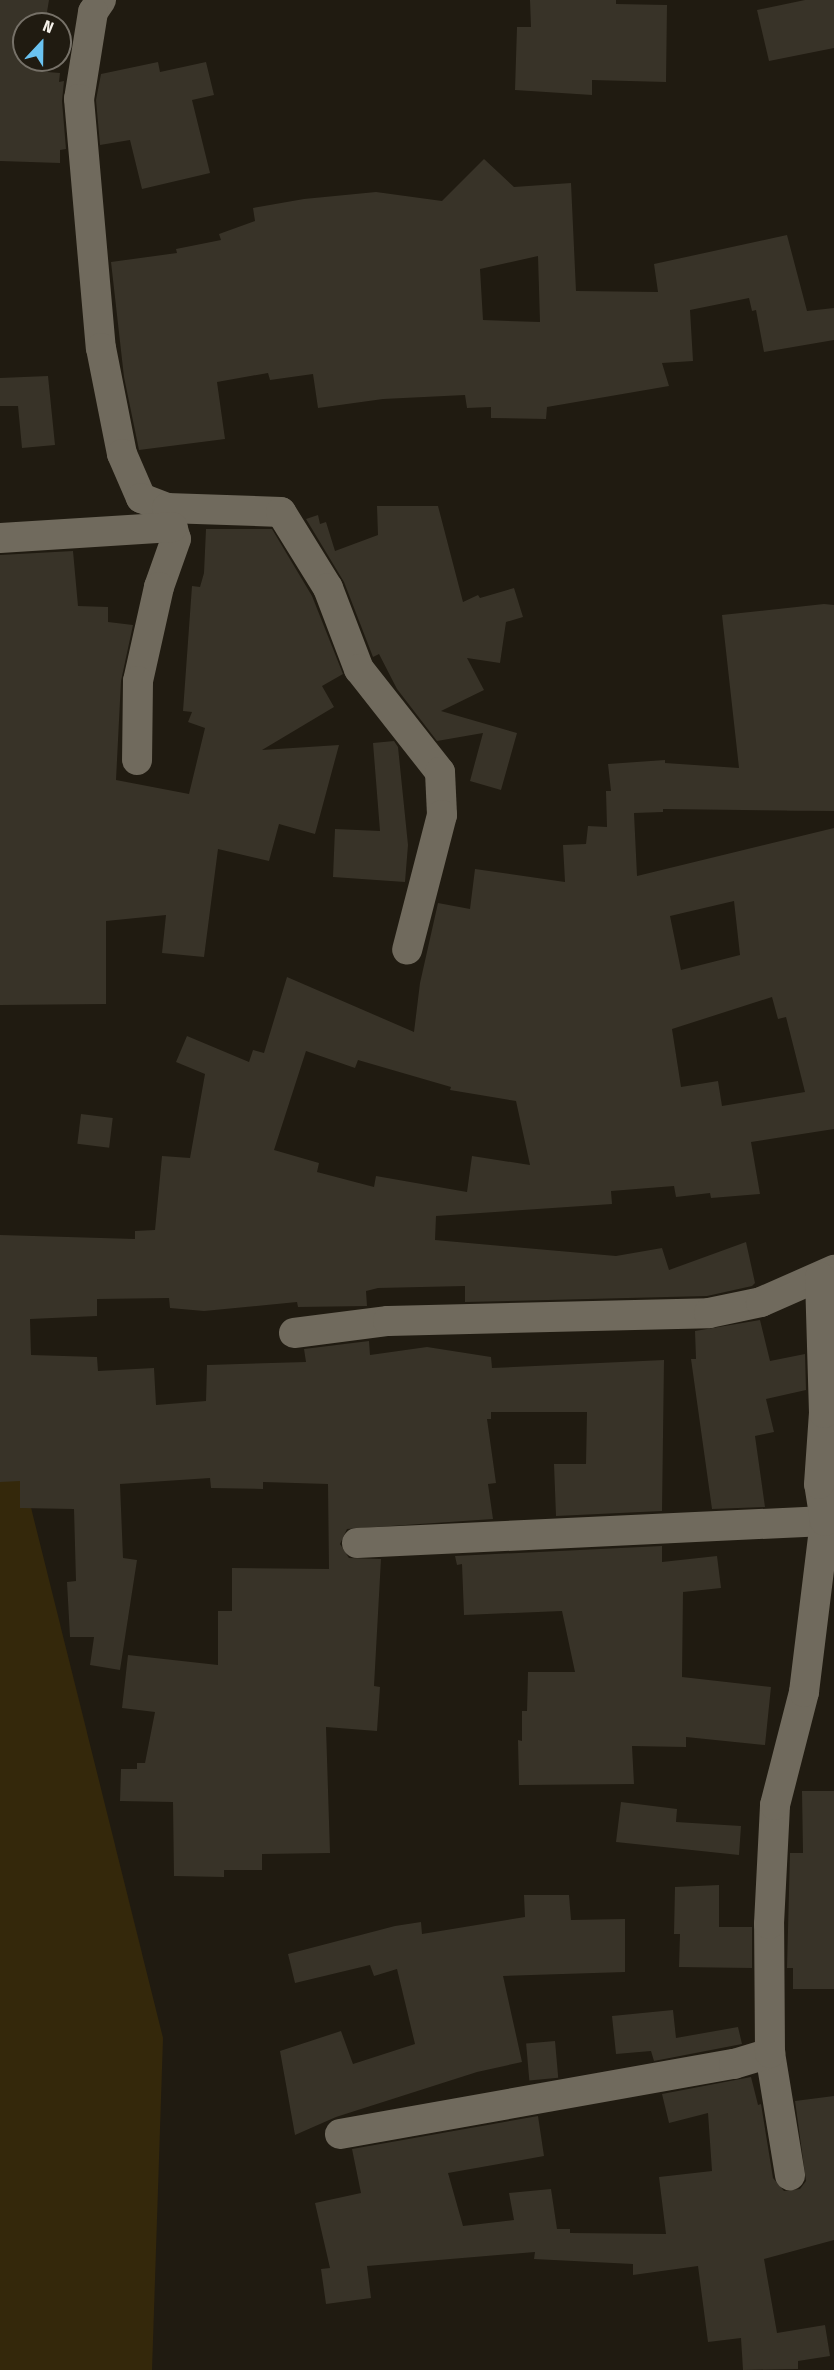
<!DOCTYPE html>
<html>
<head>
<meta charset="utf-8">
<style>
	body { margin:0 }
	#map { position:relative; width:834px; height:2370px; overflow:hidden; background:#201b11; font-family:"Fira Sans Condensed",sans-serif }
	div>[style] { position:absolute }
	.green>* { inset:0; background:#34280b }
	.building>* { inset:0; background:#383328; transform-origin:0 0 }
	.street>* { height:30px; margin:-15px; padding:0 15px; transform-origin:15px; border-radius:15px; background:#706a5d }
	span { translate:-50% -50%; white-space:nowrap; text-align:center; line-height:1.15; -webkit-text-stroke:5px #201b11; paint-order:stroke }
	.north { position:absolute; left:12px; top:12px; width:60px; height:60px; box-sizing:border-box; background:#201b11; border:2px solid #767168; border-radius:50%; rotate:22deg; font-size:16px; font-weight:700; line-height:24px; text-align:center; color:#f6f2eb }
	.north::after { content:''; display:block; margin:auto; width:21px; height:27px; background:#6ac3f1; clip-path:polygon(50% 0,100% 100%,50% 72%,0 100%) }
</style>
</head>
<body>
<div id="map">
	<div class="green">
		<div style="clip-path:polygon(0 1383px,163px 2038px,152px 2370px,0 2370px)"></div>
	</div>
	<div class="building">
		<div style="clip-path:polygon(0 0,49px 0,45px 24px,24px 24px,24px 60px,37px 60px,35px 71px,60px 73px,59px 82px,64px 81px,62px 101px,66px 149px,60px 150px,60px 163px,0 161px)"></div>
		<div style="clip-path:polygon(530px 0,616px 0,616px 4px,667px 5px,666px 82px,592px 80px,592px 95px,515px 90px,517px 27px,531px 27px)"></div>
		<div style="clip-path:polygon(805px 0,834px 0,834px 48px,769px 61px,757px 10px)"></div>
		<div style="clip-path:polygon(158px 62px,160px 72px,206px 62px,214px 95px,192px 100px,210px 173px,142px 189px,130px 140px,100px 145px,96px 100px,101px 74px)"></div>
		<div style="clip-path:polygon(evenodd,484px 159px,514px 187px,571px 183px,576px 291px,658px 292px,654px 264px,787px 235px,807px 311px,834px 308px,834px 340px,764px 352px,756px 310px,752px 311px,749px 298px,690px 310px,693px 361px,662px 363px,669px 386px,547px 407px,546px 419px,491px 418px,491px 407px,467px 408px,465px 395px,383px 399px,318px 408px,313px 374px,270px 380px,268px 373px,217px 382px,225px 439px,139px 450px,124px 377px,111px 262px,177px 253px,176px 249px,221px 240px,219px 234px,255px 221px,253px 208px,304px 199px,376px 192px,442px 201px,484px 159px,538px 256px,540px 322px,483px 320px,480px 269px,538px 256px)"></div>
		<div style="clip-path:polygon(48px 376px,55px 445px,22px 448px,18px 406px,0 406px,0 378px)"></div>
		<div style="clip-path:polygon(377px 506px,438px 506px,463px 602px,478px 595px,480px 598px,514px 588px,523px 617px,506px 622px,500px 663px,467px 658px,484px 690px,441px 711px,517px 733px,501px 790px,470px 781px,483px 733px,437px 741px,397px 689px,379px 654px,373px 657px,344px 582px,306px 519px,318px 515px,320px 524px,326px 522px,335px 551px,378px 535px)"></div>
		<div style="clip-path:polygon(206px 529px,272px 529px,312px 596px,343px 674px,322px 686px,334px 707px,262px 750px,339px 745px,315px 834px,279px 824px,269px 861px,218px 849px,204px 957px,162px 953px,166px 915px,106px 921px,106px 1004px,0 1005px,0 555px,73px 551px,78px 606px,108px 607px,108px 622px,133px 625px,121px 681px,116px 780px,189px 794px,205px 728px,188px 722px,192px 712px,183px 711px,192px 586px,200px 587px,204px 573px)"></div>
		<div style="clip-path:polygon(evenodd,824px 604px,834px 605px,834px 811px,663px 809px,663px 812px,634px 813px,637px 876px,834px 828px,834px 1129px,751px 1142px,760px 1194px,711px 1198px,710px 1193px,676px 1197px,674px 1186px,611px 1191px,612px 1204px,436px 1216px,435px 1240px,616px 1256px,662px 1248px,669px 1270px,746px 1242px,755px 1283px,752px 1286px,707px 1296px,465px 1302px,465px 1286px,378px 1288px,366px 1291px,367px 1306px,298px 1307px,297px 1302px,204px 1311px,170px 1308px,169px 1298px,97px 1299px,97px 1316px,30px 1319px,31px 1355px,97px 1357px,98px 1371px,154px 1368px,156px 1405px,206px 1401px,207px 1365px,306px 1362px,304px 1349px,369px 1341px,370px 1355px,427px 1347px,491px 1357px,492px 1368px,664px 1360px,662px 1511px,556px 1516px,554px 1464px,586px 1464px,587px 1412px,491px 1412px,491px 1419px,487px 1419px,496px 1483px,488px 1484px,493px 1519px,347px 1529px,340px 1544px,349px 1558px,381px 1559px,374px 1686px,380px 1687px,377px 1731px,326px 1727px,330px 1853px,262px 1854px,262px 1870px,224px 1870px,224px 1877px,174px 1876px,173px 1802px,120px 1801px,121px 1769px,137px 1769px,137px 1763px,145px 1763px,155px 1712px,122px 1708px,128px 1655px,218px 1665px,218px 1611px,232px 1611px,232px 1568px,329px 1569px,328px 1484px,263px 1482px,263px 1489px,211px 1488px,210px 1478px,120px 1484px,123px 1558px,137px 1560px,120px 1670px,90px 1665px,94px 1637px,70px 1637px,67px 1582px,76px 1581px,74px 1509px,20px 1508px,20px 1481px,0 1482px,0 1235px,135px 1239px,135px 1231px,155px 1230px,162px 1156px,190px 1158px,205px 1074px,176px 1062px,187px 1036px,249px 1062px,253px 1050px,264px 1053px,287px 977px,414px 1032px,420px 983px,438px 903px,470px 909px,475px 869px,565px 882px,563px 845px,586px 844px,588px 826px,607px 827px,606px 791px,611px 791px,608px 764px,665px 760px,665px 763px,739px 768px,722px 615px,824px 604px,734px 901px,740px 955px,681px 970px,670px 916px,734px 901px,824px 604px,772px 997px,778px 1019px,786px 1017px,805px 1092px,722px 1106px,718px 1081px,681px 1087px,672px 1029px,772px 997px,824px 604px,306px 1051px,355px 1068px,358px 1060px,451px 1087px,450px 1090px,516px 1101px,530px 1165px,472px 1156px,467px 1192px,376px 1176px,374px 1187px,317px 1172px,319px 1163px,274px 1150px,306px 1051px)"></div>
		<div style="clip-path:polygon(394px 741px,398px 747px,408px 845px,405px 882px,333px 877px,335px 829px,380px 831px,373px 743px)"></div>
		<div style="left:81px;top:1114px;width:32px;height:30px;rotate:7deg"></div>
		<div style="clip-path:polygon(760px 1320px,770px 1361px,805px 1354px,806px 1390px,766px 1399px,774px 1432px,755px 1436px,765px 1507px,712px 1509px,691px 1359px,696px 1359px,695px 1331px)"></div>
		<div style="clip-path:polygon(662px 1546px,662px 1562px,717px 1556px,721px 1588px,683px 1592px,682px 1677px,771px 1687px,765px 1745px,686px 1737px,686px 1747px,632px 1746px,634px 1784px,519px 1785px,518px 1740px,522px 1741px,522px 1711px,527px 1711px,528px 1672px,575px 1672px,562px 1611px,464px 1615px,462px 1564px,457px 1565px,455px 1556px)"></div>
		<div style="clip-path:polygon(802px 1791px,834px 1791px,834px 1989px,793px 1989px,793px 1968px,787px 1968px,790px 1853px,803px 1853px)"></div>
		<div style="clip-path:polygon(621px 1802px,677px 1809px,676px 1822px,741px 1826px,739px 1855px,616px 1842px)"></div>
		<div style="clip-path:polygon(719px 1885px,719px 1927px,752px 1927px,752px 1968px,679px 1967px,680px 1934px,674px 1934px,675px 1887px)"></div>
		<div style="clip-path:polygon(524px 1895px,569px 1895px,571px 1920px,625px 1919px,625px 1972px,503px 1976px,522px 2062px,477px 2072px,336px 2117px,295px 2135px,280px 2051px,341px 2031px,353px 2064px,415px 2044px,397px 1969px,374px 1976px,370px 1965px,295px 1983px,288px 1954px,395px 1926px,421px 1922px,422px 1934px,525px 1917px)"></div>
		<div style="clip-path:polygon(673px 2010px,676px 2038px,738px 2027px,742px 2044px,654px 2061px,651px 2051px,616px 2054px,612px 2016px)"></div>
		<div style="left:555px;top:2041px;width:37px;height:29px;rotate:85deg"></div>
		<div style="clip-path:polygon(751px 2077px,758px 2105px,761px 2104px,773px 2178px,784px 2191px,800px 2189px,806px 2181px,795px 2101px,834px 2096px,834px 2240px,764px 2259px,777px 2333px,825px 2325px,830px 2356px,798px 2361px,798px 2369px,743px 2370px,741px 2338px,708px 2342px,698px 2266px,633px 2275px,633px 2264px,534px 2259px,535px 2252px,367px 2266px,371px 2298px,326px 2304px,321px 2269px,330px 2268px,315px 2203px,361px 2193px,352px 2149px,538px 2116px,544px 2156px,448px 2173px,463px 2226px,514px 2220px,509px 2193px,551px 2189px,557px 2229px,570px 2229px,570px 2233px,666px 2234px,659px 2177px,712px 2171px,708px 2113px,669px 2123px,662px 2094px)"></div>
	</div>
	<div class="street">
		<div style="left:101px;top:0;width:14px;rotate:124deg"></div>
		<div style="left:93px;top:12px;width:88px;rotate:99.1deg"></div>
		<div style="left:79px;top:99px;width:250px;rotate:85deg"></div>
		<div style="left:101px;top:348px;width:108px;rotate:78.8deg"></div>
		<div style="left:122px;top:454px;width:48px;rotate:66.6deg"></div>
		<div style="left:141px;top:498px;width:28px;rotate:21deg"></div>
		<div style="left:167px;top:508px;width:32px;rotate:74deg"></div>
		<div style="left:176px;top:539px;width:51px;rotate:109.5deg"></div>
		<div style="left:159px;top:587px;width:96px;rotate:102.6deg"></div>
		<div style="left:138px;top:681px;width:79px;rotate:90.7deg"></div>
		<div style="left:167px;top:508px;width:114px;rotate:2deg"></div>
		<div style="left:281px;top:512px;width:89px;rotate:58.3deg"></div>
		<div style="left:328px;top:588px;width:87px;rotate:69.1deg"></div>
		<div style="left:359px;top:669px;width:131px;rotate:51.8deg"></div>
		<div style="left:440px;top:772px;width:43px;rotate:87.3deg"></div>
		<div style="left:442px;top:815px;width:139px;rotate:104.5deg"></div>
		<div style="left:0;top:538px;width:173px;rotate:-3.6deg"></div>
		<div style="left:294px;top:1333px;width:95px;rotate:-7.3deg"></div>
		<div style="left:388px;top:1321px;width:321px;rotate:-1.4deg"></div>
		<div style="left:709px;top:1313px;width:53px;rotate:-11.9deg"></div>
		<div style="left:761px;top:1302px;width:80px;rotate:-23.7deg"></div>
		<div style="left:357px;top:1543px;width:469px;rotate:-2.7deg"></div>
		<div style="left:770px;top:2053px;width:124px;rotate:80.7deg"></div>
		<div style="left:340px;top:2134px;width:400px;rotate:-10.1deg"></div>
		<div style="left:734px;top:2064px;width:38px;rotate:-17deg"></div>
		<div style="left:770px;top:2053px;width:129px;rotate:-90.4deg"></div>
		<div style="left:769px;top:1924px;width:119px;rotate:-87.1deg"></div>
		<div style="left:775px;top:1805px;width:117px;rotate:-75.6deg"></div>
		<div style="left:804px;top:1692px;width:172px;rotate:-83deg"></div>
		<div style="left:825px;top:1521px;width:37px;rotate:-99deg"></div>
		<div style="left:819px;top:1484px;width:71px;rotate:-86deg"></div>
		<div style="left:824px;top:1413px;width:136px;rotate:-91.7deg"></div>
	</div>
	<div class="north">N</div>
</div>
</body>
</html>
